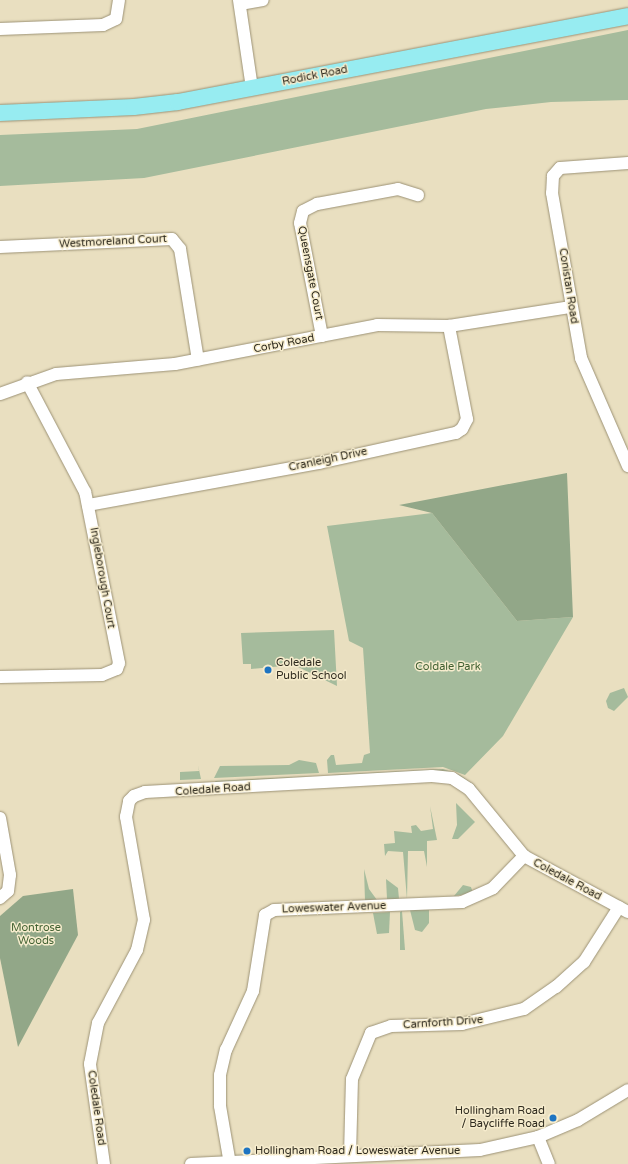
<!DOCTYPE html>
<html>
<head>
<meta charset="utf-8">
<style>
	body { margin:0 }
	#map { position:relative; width:628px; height:1164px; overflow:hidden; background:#e9dfc0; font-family:"Varela Round",sans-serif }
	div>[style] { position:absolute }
	.green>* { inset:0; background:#a5bb9c }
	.forest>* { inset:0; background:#92a788 }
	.roads { filter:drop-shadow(0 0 1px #9c9275) drop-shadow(0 0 1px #9c9275) }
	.minor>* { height:12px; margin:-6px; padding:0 6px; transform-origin:6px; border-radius:6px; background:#fff }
	.major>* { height:16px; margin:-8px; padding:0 8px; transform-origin:8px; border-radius:8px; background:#97ecf1 }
	.dots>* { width:11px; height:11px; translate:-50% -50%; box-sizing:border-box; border:2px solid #f6eccd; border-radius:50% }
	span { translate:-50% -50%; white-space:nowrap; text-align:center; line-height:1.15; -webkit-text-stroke:3px #f6eccd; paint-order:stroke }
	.street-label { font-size:11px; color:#2f2b1f }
	.poi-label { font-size:11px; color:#2f2b1f }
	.left { translate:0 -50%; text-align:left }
	.right { translate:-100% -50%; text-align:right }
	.park-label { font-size:11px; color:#416132 }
</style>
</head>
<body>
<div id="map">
	<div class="green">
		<div style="clip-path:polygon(628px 30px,628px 100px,551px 102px,486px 109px,144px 178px,0 186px,0 135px,137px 129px)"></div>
		<div style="clip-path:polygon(432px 513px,517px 621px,573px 617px,503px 736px,465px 775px,443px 767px,328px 773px,327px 760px,331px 755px,334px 755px,336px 765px,362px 763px,364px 755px,370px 753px,363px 648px,349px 641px,327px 526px)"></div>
		<div style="clip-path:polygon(334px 630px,337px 686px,294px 665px,251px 669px,251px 664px,243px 664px,241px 633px)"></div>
		<div style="clip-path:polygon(624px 688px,628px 697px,614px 711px,608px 708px,606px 701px,610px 693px)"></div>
		<div style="clip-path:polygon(299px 760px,316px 763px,319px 773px,214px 778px,220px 766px,289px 765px)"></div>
		<div style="clip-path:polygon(198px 765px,201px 779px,180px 780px,180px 772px,199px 771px)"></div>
		<div style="clip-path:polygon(443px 769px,460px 775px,476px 787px,473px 790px,467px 784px,331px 775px)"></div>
		<div style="clip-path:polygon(317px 776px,216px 783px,215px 781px)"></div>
		<div style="clip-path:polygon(456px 803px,475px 822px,458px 839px,452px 839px,457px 825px)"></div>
		<div style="clip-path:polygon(430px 806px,437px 840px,427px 841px,427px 867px,424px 851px,408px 851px,407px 899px,403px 852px,388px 851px,385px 856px,384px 844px,395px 843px,394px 831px,412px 833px,411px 826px,416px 825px,421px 831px,433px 829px)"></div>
		<div style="clip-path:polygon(364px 869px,369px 889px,377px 900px,365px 901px)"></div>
		<div style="clip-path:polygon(386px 879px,398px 888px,399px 899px,387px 899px)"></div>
		<div style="clip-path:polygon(463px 885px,471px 887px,473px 893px,454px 896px)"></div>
		<div style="clip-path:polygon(410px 910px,429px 910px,429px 923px,422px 932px,415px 930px)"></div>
		<div style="clip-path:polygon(402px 911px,405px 950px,400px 950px,400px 912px)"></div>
		<div style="clip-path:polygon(390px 912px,389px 933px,377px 934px,373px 913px)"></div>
	</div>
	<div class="forest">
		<div style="clip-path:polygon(567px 473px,573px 617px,517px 621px,432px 513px,399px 505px)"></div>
		<div style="clip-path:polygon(73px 889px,78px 935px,18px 1047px,0 958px,0 916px,23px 896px)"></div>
	</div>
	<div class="roads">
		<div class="minor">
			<div style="left:239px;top:0;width:89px;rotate:81.6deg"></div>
			<div style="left:240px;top:4px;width:23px;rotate:-10deg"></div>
			<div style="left:0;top:29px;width:103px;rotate:-2.2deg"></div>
			<div style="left:103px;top:25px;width:14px;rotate:-25deg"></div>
			<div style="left:116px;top:19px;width:19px;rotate:-81deg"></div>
			<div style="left:628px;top:163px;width:68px;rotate:175.8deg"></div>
			<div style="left:560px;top:168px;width:11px;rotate:131deg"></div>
			<div style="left:553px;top:176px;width:17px;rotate:93deg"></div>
			<div style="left:552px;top:193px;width:168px;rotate:80deg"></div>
			<div style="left:581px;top:358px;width:118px;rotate:66.5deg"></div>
			<div style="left:0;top:247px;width:172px;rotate:-2.7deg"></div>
			<div style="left:172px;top:239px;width:13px;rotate:51deg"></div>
			<div style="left:180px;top:249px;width:112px;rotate:80.8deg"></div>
			<div style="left:322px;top:336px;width:115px;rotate:-101deg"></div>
			<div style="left:300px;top:223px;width:12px;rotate:-76deg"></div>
			<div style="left:303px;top:211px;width:16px;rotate:-27deg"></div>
			<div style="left:317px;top:204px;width:82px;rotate:-10.5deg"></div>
			<div style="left:398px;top:189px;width:21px;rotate:17deg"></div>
			<div style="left:0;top:394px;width:59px;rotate:-19.7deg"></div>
			<div style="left:56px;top:374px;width:119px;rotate:-4.8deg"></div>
			<div style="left:175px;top:364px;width:206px;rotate:-10.9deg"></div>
			<div style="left:377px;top:325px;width:72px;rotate:0.8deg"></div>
			<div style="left:449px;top:326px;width:122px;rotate:-8.9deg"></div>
			<div style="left:88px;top:505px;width:235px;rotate:-10.3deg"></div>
			<div style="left:319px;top:463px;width:140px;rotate:-12.4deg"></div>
			<div style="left:456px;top:433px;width:7px;rotate:-34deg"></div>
			<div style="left:462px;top:429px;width:11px;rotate:-63deg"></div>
			<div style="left:467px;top:419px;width:95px;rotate:-101deg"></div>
			<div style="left:0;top:677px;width:102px;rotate:-1.1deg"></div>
			<div style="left:102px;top:675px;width:16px;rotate:-22deg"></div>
			<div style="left:117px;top:669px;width:6px;rotate:-72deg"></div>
			<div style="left:119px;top:663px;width:174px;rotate:-101.2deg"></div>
			<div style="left:85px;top:492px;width:124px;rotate:-117.8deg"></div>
			<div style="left:0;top:818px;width:58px;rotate:80deg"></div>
			<div style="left:10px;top:875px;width:16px;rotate:97deg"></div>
			<div style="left:8px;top:891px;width:11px;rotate:139deg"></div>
			<div style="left:538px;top:1137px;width:29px;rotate:68deg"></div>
			<div style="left:350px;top:1155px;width:76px;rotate:-88.5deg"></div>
			<div style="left:352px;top:1079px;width:50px;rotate:-67.6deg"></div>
			<div style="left:371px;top:1033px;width:21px;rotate:-19deg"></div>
			<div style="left:391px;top:1026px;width:71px;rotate:-1.6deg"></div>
			<div style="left:462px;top:1024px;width:64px;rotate:-13.6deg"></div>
			<div style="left:524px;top:1009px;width:39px;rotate:-35deg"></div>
			<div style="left:556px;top:987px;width:38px;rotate:-42deg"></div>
			<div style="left:584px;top:962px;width:65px;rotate:-57.5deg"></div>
			<div style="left:104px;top:1164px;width:101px;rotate:-98deg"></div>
			<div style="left:90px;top:1064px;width:42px;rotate:-79deg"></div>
			<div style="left:98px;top:1023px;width:83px;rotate:-61.9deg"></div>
			<div style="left:137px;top:950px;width:31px;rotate:-77deg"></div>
			<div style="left:144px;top:920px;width:105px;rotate:-99.9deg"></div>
			<div style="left:126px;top:817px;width:16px;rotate:-79deg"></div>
			<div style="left:129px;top:801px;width:7px;rotate:-45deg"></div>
			<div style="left:134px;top:796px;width:12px;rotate:-20deg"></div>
			<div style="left:145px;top:792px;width:287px;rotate:-3.2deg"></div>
			<div style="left:432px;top:776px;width:20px;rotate:6deg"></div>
			<div style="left:452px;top:778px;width:20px;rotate:33deg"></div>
			<div style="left:469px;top:789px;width:87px;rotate:50.6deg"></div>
			<div style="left:524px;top:856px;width:118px;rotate:28.3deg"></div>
			<div style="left:191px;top:1164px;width:289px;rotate:-2.8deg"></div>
			<div style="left:480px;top:1150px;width:59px;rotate:-12.6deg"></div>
			<div style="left:538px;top:1137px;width:43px;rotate:-23deg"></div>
			<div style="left:578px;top:1120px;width:58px;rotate:-31deg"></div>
			<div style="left:230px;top:1164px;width:59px;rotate:-99.8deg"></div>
			<div style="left:220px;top:1106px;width:31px;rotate:-90deg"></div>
			<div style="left:220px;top:1075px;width:26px;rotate:-77deg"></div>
			<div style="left:226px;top:1050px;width:65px;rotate:-65.4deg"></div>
			<div style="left:253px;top:991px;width:77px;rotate:-81deg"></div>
			<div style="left:265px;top:915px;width:10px;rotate:-29deg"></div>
			<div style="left:274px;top:910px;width:188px;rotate:-2.4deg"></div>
			<div style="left:462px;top:902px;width:34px;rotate:-24deg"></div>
			<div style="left:493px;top:888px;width:45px;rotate:-45.9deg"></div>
		</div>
		<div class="major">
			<div style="left:0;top:113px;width:134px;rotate:-2.6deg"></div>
			<div style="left:134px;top:107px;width:44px;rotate:-6.5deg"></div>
			<div style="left:178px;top:102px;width:458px;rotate:-10.8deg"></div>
		</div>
	</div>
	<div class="dots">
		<div style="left:268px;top:670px;background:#1e74c2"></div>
		<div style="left:553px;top:1118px;background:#1e74c2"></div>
		<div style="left:247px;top:1151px;background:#1e74c2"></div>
	</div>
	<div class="street-label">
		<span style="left:315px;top:76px;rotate:-11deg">Rodick Road</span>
		<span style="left:113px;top:242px;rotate:-3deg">Westmoreland Court</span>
		<span style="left:310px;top:273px;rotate:79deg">Queensgate Court</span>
		<span style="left:568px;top:286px;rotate:81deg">Conistan Road</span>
		<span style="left:284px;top:344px;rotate:-11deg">Corby Road</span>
		<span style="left:328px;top:460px;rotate:-12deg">Cranleigh Drive</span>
		<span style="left:102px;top:578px;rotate:80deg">Ingleborough Court</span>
		<span style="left:213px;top:790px;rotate:-4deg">Coledale Road</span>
		<span style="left:567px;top:880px;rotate:28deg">Coledale Road</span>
		<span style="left:334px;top:908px;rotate:-2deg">Loweswater Avenue</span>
		<span style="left:443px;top:1023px;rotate:-4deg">Carnforth Drive</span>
		<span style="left:96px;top:1108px;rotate:82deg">Coledale Road</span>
	</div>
	<div class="poi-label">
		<span class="left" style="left:276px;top:670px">Coledale<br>Public School</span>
		<span class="right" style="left:545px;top:1118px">Hollingham Road<br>/ Baycliffe Road</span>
		<span class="left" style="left:255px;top:1151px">Hollingham Road / Loweswater Avenue</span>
	</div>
	<div class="park-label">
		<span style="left:448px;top:667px">Coldale Park</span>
		<span style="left:36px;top:935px">Montrose<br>Woods</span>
	</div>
</div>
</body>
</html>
